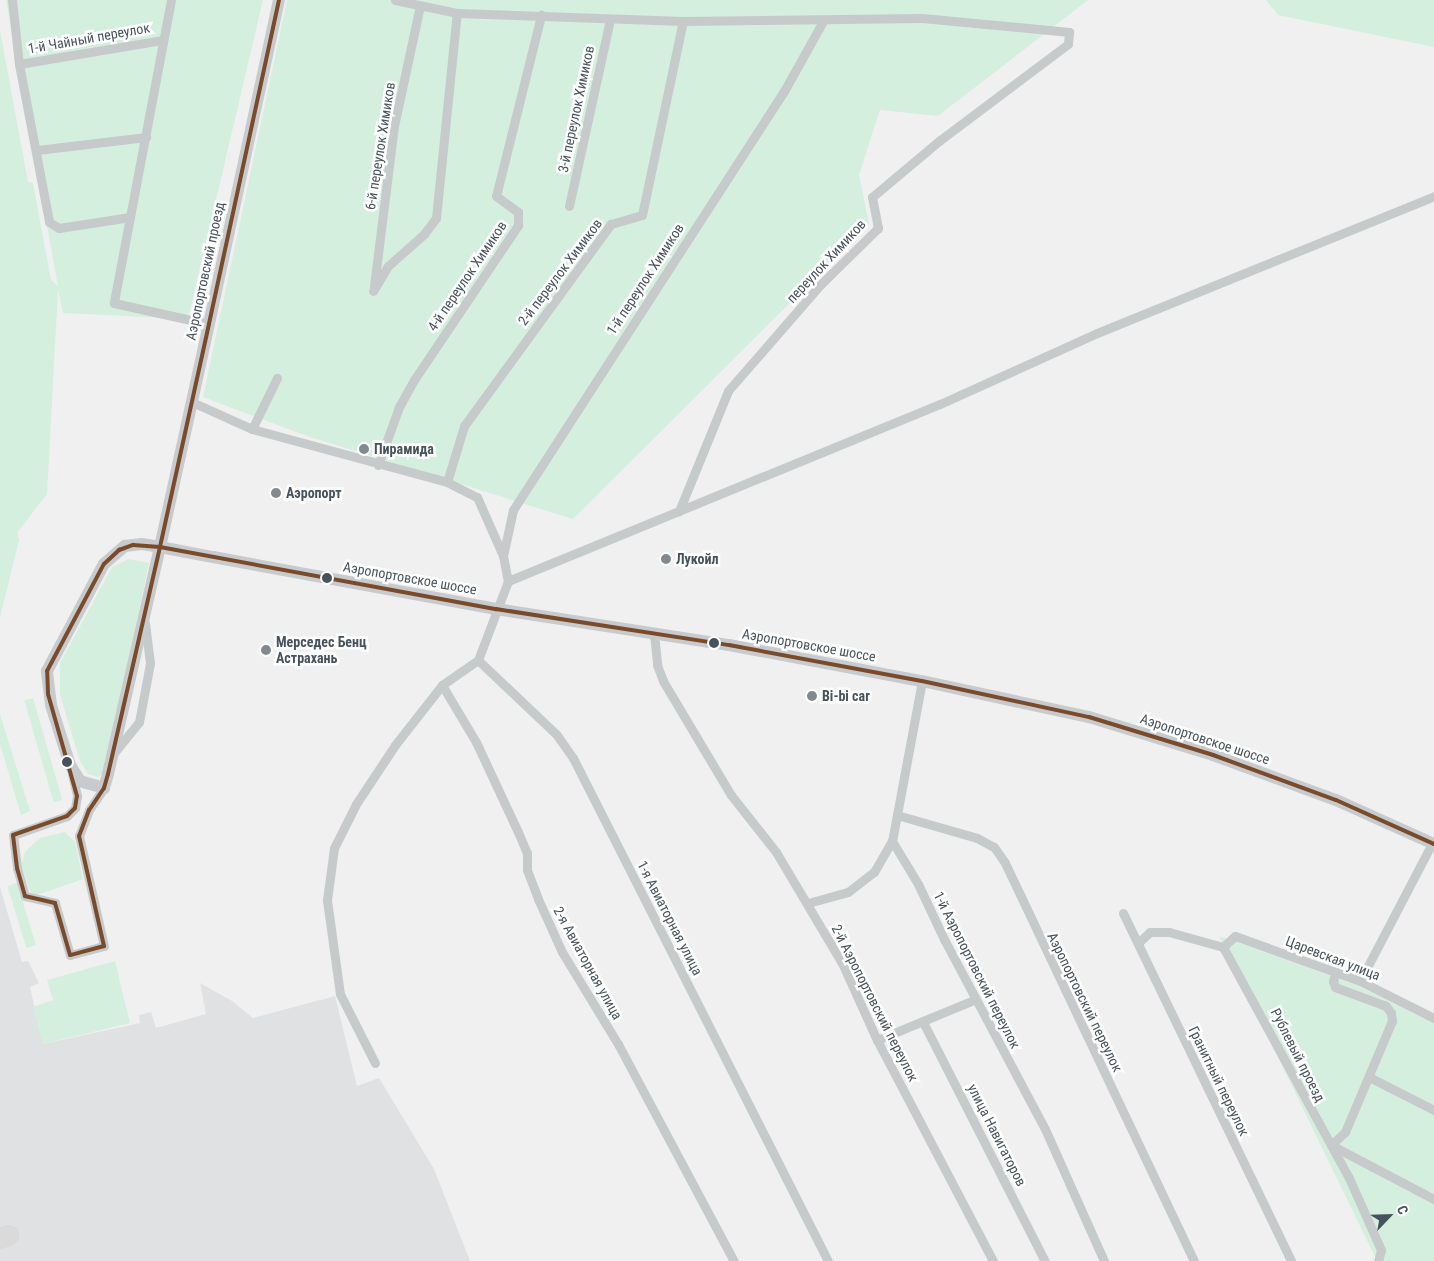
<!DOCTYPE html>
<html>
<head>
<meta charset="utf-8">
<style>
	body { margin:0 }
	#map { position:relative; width:1434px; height:1261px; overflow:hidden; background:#f0f0f0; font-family:"Roboto Condensed",sans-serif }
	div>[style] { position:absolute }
	.airport>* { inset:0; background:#e0e1e3 }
	.green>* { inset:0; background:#d4efdd; transform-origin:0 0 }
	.taxiway>* { height:21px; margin:-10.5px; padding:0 10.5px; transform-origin:10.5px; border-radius:10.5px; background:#dadadb }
	.minor>* { height:9px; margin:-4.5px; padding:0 4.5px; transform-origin:4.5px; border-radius:4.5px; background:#c7cacb }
	.secondary>* { height:12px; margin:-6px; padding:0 6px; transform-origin:6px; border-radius:6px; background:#c8cbce }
	.bus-1>* { height:4px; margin:-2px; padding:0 2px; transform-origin:2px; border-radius:2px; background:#7a4b2a }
	.dots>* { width:14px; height:14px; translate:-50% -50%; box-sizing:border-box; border:2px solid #fff; border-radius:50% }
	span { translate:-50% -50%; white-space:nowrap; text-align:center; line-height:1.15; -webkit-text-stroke:5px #fff; paint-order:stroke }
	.street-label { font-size:14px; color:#47535c }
	.poi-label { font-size:14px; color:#47535c; font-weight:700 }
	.left { translate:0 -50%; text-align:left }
	.north { position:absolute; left:1364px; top:1191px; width:50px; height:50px; -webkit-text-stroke:4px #fff; paint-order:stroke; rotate:66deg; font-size:14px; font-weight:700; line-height:20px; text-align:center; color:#47535c }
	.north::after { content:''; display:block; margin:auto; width:18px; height:22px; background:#47535c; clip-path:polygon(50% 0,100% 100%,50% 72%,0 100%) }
</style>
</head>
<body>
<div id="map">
	<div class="airport">
		<div style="clip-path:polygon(0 887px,22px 962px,28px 961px,39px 983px,30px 987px,43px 1044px,140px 1023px,139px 1015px,151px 1012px,156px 1028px,206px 1014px,200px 983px,232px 1001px,253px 1018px,335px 996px,357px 1086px,379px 1078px,434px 1169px,470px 1261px,0 1261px)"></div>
	</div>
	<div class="green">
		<div style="clip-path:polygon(6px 0,263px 0,188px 319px,63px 313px,58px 290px,47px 494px,17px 533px,19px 540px,0 618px,0 30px,28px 182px,33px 183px,51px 280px,58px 286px)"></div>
		<div style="clip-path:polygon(287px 0,1088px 0,938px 116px,880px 110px,859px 175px,869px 224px,573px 519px,307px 436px,203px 397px)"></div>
		<div style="clip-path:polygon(1266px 0,1434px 0,1434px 47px,1278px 15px)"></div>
		<div style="clip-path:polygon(129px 559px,149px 563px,105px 772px,98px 777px,88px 774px,80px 761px,60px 695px,60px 663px,112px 567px)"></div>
		<div style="left:33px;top:698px;width:106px;height:9px;rotate:74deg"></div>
		<div style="clip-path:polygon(0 714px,30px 811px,21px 815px,0 744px)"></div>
		<div style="clip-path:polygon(65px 832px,75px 842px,83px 879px,37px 895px,31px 893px,21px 866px,25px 852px,40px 838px)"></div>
		<div style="left:17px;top:883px;width:65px;height:10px;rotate:73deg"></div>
		<div style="clip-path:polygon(1219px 936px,1356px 985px,1434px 1023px,1434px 1261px,1377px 1261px)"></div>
		<div style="clip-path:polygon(115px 961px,130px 1023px,43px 1044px,33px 1007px,53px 1000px,47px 980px)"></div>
	</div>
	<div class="taxiway">
		<div style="left:0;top:1238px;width:9px;rotate:-21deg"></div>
	</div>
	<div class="minor">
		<div style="left:12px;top:0;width:64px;rotate:83.8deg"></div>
		<div style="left:19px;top:64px;width:161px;rotate:79.2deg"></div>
		<div style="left:49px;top:222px;width:12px;rotate:31deg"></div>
		<div style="left:59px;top:228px;width:72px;rotate:-8.8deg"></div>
		<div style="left:171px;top:0;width:308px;rotate:100.7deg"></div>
		<div style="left:114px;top:303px;width:97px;rotate:12.5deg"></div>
		<div style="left:395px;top:0;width:63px;rotate:11.8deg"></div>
		<div style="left:457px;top:13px;width:226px;rotate:2deg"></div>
		<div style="left:683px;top:21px;width:239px;rotate:-0.7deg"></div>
		<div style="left:922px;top:18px;width:148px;rotate:5.4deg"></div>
		<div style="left:1069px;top:32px;width:12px;rotate:95deg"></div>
		<div style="left:1068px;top:44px;width:160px;rotate:143.1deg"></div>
		<div style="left:940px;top:140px;width:89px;rotate:140deg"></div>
		<div style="left:872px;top:197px;width:32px;rotate:79deg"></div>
		<div style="left:878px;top:228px;width:81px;rotate:135.5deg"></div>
		<div style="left:820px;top:285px;width:140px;rotate:131deg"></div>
		<div style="left:728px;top:391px;width:130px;rotate:112.2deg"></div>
		<div style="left:19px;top:64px;width:146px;rotate:-9.5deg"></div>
		<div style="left:37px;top:150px;width:110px;rotate:-6.8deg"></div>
		<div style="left:569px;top:206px;width:191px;rotate:-77.6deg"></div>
		<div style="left:374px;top:286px;width:161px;rotate:-82.9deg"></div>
		<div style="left:394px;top:126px;width:123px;rotate:-77.8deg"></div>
		<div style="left:373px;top:291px;width:29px;rotate:-59deg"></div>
		<div style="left:388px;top:266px;width:48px;rotate:-41.6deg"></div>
		<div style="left:424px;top:234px;width:20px;rotate:-53deg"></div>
		<div style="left:436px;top:218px;width:206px;rotate:-84.2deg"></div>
		<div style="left:192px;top:402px;width:66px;rotate:24.2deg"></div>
		<div style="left:252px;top:429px;width:202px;rotate:15.2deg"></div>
		<div style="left:447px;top:482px;width:34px;rotate:27deg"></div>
		<div style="left:477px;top:497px;width:64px;rotate:66.2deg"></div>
		<div style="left:503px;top:556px;width:25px;rotate:79deg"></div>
		<div style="left:252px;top:429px;width:57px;rotate:-63.9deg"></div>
		<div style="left:378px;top:465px;width:62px;rotate:-70.1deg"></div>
		<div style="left:399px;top:407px;width:31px;rotate:-61deg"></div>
		<div style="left:414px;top:380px;width:187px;rotate:-56.1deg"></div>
		<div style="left:518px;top:225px;width:13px;rotate:-90deg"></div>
		<div style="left:518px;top:212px;width:27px;rotate:-144deg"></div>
		<div style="left:496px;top:196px;width:187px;rotate:-76deg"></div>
		<div style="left:447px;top:482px;width:59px;rotate:-73.1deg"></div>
		<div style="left:464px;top:426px;width:250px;rotate:-54deg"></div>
		<div style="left:611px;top:224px;width:32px;rotate:-16deg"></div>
		<div style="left:642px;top:215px;width:198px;rotate:-78.1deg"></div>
		<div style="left:503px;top:556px;width:47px;rotate:-77.7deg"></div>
		<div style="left:513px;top:510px;width:497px;rotate:-57.1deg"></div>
		<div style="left:783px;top:93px;width:82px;rotate:-60.9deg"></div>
		<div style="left:654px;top:634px;width:31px;rotate:84deg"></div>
		<div style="left:657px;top:665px;width:17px;rotate:69deg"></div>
		<div style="left:663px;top:681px;width:133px;rotate:59.2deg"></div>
		<div style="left:731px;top:795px;width:73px;rotate:51.7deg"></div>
		<div style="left:776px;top:852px;width:129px;rotate:59.3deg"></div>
		<div style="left:842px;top:963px;width:85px;rotate:65.6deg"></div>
		<div style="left:877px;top:1040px;width:250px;rotate:62.3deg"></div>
		<div style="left:922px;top:681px;width:163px;rotate:100.6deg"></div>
		<div style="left:892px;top:841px;width:50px;rotate:58.8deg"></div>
		<div style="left:918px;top:884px;width:63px;rotate:64.7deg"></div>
		<div style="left:945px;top:941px;width:213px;rotate:62deg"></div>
		<div style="left:1045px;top:1129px;width:145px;rotate:65.9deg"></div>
		<div style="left:442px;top:685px;width:66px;rotate:59.2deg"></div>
		<div style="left:476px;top:742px;width:99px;rotate:65deg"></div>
		<div style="left:518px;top:832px;width:23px;rotate:67deg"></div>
		<div style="left:527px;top:853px;width:17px;rotate:90deg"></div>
		<div style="left:527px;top:870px;width:31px;rotate:69deg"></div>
		<div style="left:538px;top:899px;width:58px;rotate:65.6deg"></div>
		<div style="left:562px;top:952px;width:108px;rotate:58.7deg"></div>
		<div style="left:618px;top:1044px;width:246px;rotate:61.9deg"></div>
		<div style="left:113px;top:754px;width:41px;rotate:-50.9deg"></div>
		<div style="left:139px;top:722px;width:60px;rotate:-79.4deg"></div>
		<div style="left:150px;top:663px;width:40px;rotate:-97.1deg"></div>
		<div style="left:72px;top:774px;width:23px;rotate:77deg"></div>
		<div style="left:77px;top:796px;width:12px;rotate:99deg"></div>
		<div style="left:75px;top:808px;width:11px;rotate:135deg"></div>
		<div style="left:67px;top:816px;width:57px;rotate:160.6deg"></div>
		<div style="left:13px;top:835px;width:33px;rotate:83deg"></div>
		<div style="left:17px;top:868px;width:29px;rotate:74deg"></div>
		<div style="left:25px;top:896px;width:31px;rotate:13deg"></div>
		<div style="left:55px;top:903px;width:54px;rotate:73.9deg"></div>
		<div style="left:70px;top:955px;width:35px;rotate:-15deg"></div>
		<div style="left:104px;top:946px;width:113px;rotate:-102.8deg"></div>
		<div style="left:79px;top:836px;width:28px;rotate:-69deg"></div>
		<div style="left:89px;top:810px;width:27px;rotate:-56deg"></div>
		<div style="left:897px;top:815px;width:83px;rotate:16deg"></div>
		<div style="left:977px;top:838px;width:19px;rotate:28deg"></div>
		<div style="left:994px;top:847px;width:19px;rotate:55deg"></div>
		<div style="left:1005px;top:863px;width:441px;rotate:64.6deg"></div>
		<div style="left:808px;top:903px;width:41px;rotate:-15.4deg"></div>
		<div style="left:848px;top:892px;width:33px;rotate:-38deg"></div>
		<div style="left:874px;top:872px;width:36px;rotate:-60deg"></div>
		<div style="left:1123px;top:913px;width:386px;rotate:64.2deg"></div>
		<div style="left:1138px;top:943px;width:16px;rotate:-43deg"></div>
		<div style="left:1150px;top:932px;width:19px"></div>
		<div style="left:1169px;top:932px;width:56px;rotate:15.5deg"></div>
		<div style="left:1223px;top:947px;width:263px;rotate:61.4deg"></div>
		<div style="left:1349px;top:1178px;width:79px;rotate:66deg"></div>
		<div style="left:1381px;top:1250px;width:11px;rotate:105deg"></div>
		<div style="left:1223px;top:947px;width:16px;rotate:-43deg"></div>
		<div style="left:1235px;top:936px;width:133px;rotate:19.8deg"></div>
		<div style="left:1360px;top:981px;width:83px;rotate:26.6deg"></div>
		<div style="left:1360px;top:981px;width:156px;rotate:-62.4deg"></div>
		<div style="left:923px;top:1022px;width:268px;rotate:63deg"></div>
		<div style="left:877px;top:1040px;width:107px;rotate:-22.5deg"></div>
		<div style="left:375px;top:1063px;width:77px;rotate:-116.9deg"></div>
		<div style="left:340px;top:994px;width:95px;rotate:-97.9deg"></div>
		<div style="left:327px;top:900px;width:52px;rotate:-82.3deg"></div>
		<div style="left:334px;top:848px;width:49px;rotate:-63.4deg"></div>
		<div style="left:356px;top:804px;width:71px;rotate:-56.5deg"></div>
		<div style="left:395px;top:745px;width:76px;rotate:-51.9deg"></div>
		<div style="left:442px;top:685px;width:44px;rotate:-34.8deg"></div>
		<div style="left:1369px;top:1077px;width:73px;rotate:26.9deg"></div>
		<div style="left:1331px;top:1145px;width:19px;rotate:-43deg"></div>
		<div style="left:1345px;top:1132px;width:121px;rotate:-67.1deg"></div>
		<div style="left:1392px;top:1021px;width:8px;rotate:-97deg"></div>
		<div style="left:1391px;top:1013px;width:9px;rotate:-126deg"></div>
		<div style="left:1386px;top:1006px;width:54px;rotate:-159.6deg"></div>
		<div style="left:1335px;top:987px;width:6px;rotate:-108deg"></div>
		<div style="left:1333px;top:981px;width:10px;rotate:-73deg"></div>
		<div style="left:1331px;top:1145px;width:116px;rotate:27.7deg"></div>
		<div style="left:828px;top:1261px;width:564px;rotate:-116.88deg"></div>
		<div style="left:573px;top:758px;width:28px;rotate:-125deg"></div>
		<div style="left:557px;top:735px;width:109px;rotate:-136.5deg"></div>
		<div style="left:478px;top:660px;width:85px;rotate:-69.2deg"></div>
		<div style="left:508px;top:581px;width:467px;rotate:-22.3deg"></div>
		<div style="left:940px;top:404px;width:172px;rotate:-24.3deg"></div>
		<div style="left:1097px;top:333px;width:364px;rotate:-22.1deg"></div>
	</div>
	<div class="secondary">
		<div style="left:279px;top:0;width:331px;rotate:102.2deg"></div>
		<div style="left:209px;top:324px;width:228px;rotate:102.4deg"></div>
		<div style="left:160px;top:547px;width:233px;rotate:102.9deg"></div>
		<div style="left:108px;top:774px;width:15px;rotate:106deg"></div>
		<div style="left:104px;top:788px;width:25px;rotate:-164deg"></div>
		<div style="left:80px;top:781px;width:19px;rotate:-122deg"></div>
		<div style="left:70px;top:765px;width:63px;rotate:-107.6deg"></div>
		<div style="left:51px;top:705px;width:34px;rotate:-97deg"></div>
		<div style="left:47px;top:671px;width:121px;rotate:-62deg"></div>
		<div style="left:104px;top:564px;width:28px;rotate:-41deg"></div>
		<div style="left:125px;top:546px;width:17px;rotate:-7deg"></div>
		<div style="left:142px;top:544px;width:18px;rotate:9deg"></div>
		<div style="left:160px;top:547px;width:54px;rotate:10.7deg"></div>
		<div style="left:213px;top:557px;width:288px;rotate:10.4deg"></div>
		<div style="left:496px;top:609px;width:236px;rotate:8.8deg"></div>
		<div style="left:729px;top:645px;width:196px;rotate:10.6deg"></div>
		<div style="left:922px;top:681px;width:171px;rotate:12.2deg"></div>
		<div style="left:1089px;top:717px;width:130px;rotate:17deg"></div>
		<div style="left:1213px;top:755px;width:131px;rotate:20.1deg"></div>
		<div style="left:1336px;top:800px;width:107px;rotate:24.2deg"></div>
	</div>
	<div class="bus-1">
		<div style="left:279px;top:0;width:331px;rotate:102.2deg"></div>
		<div style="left:209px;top:324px;width:228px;rotate:102.4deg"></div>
		<div style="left:160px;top:547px;width:233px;rotate:102.9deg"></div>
		<div style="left:108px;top:774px;width:15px;rotate:106deg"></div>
		<div style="left:104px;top:788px;width:27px;rotate:124deg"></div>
		<div style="left:89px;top:810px;width:28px;rotate:111deg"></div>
		<div style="left:79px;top:836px;width:113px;rotate:77.2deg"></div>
		<div style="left:104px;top:946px;width:35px;rotate:165deg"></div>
		<div style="left:70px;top:955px;width:54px;rotate:-106.1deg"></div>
		<div style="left:55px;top:903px;width:31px;rotate:-167deg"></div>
		<div style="left:25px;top:896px;width:29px;rotate:-106deg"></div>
		<div style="left:17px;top:868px;width:33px;rotate:-97deg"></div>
		<div style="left:13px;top:835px;width:57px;rotate:-19.4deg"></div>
		<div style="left:67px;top:816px;width:11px;rotate:-45deg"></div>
		<div style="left:75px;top:808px;width:12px;rotate:-81deg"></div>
		<div style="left:77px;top:796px;width:106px;rotate:-105.9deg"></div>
		<div style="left:48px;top:694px;width:23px;rotate:-92deg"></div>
		<div style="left:47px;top:671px;width:121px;rotate:-62deg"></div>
		<div style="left:104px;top:564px;width:21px;rotate:-43deg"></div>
		<div style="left:119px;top:550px;width:15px;rotate:-20deg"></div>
		<div style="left:133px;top:545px;width:27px;rotate:4deg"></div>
		<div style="left:160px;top:547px;width:342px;rotate:10.5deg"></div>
		<div style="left:496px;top:609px;width:236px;rotate:8.8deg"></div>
		<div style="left:729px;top:645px;width:196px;rotate:10.6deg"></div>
		<div style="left:922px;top:681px;width:171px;rotate:12.2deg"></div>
		<div style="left:1089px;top:717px;width:130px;rotate:17deg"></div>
		<div style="left:1213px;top:755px;width:131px;rotate:20.1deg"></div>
		<div style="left:1336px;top:800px;width:107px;rotate:24.2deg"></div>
	</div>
	<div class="dots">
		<div style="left:364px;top:449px;background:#828a90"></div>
		<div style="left:276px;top:493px;background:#828a90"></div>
		<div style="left:666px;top:559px;background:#828a90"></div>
		<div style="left:327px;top:578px;background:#47535c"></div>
		<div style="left:714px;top:643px;background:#47535c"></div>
		<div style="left:266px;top:650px;background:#828a90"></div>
		<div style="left:812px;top:696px;background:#828a90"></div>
		<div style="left:67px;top:762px;background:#47535c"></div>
	</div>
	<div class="street-label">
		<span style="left:89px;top:38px;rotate:-10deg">1-й Чайный переулок</span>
		<span style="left:576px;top:109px;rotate:-78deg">3-й переулок Химиков</span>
		<span style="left:380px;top:146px;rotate:-81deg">6-й переулок Химиков</span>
		<span style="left:826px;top:261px;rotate:-47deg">переулок Химиков</span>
		<span style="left:205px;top:271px;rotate:-78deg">Аэропортовский проезд</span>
		<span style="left:560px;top:272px;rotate:-53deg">2-й переулок Химиков</span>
		<span style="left:467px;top:276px;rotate:-56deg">4-й переулок Химиков</span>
		<span style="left:645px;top:279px;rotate:-57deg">1-й переулок Химиков</span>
		<span style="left:410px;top:578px;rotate:10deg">Аэропортовское шоссе</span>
		<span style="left:809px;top:645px;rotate:10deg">Аэропортовское шоссе</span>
		<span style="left:1205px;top:739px;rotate:18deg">Аэропортовское шоссе</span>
		<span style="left:670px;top:918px;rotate:63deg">1-я Авиаторная улица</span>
		<span style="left:1333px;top:958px;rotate:21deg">Царевская улица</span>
		<span style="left:588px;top:963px;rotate:61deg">2-я Авиаторная улица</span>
		<span style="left:977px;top:970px;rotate:63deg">1-й Аэропортовский переулок</span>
		<span style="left:1085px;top:1002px;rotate:64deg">Аэропортовский переулок</span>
		<span style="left:875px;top:1003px;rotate:63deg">2-й Аэропортовский переулок</span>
		<span style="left:1298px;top:1055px;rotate:63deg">Рублевый проезд</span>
		<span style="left:1219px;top:1081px;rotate:64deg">Гранитный переулок</span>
		<span style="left:997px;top:1135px;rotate:63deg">улица Навигаторов</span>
	</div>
	<div class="poi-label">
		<span class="left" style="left:374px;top:449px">Пирамида</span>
		<span class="left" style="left:286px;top:493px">Аэропорт</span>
		<span class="left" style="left:676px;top:559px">Лукойл</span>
		<span class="left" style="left:276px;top:650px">Мерседес Бенц<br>Астрахань</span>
		<span class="left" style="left:822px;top:696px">Bi-bi car</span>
	</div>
	<div class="north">С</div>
</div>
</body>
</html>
